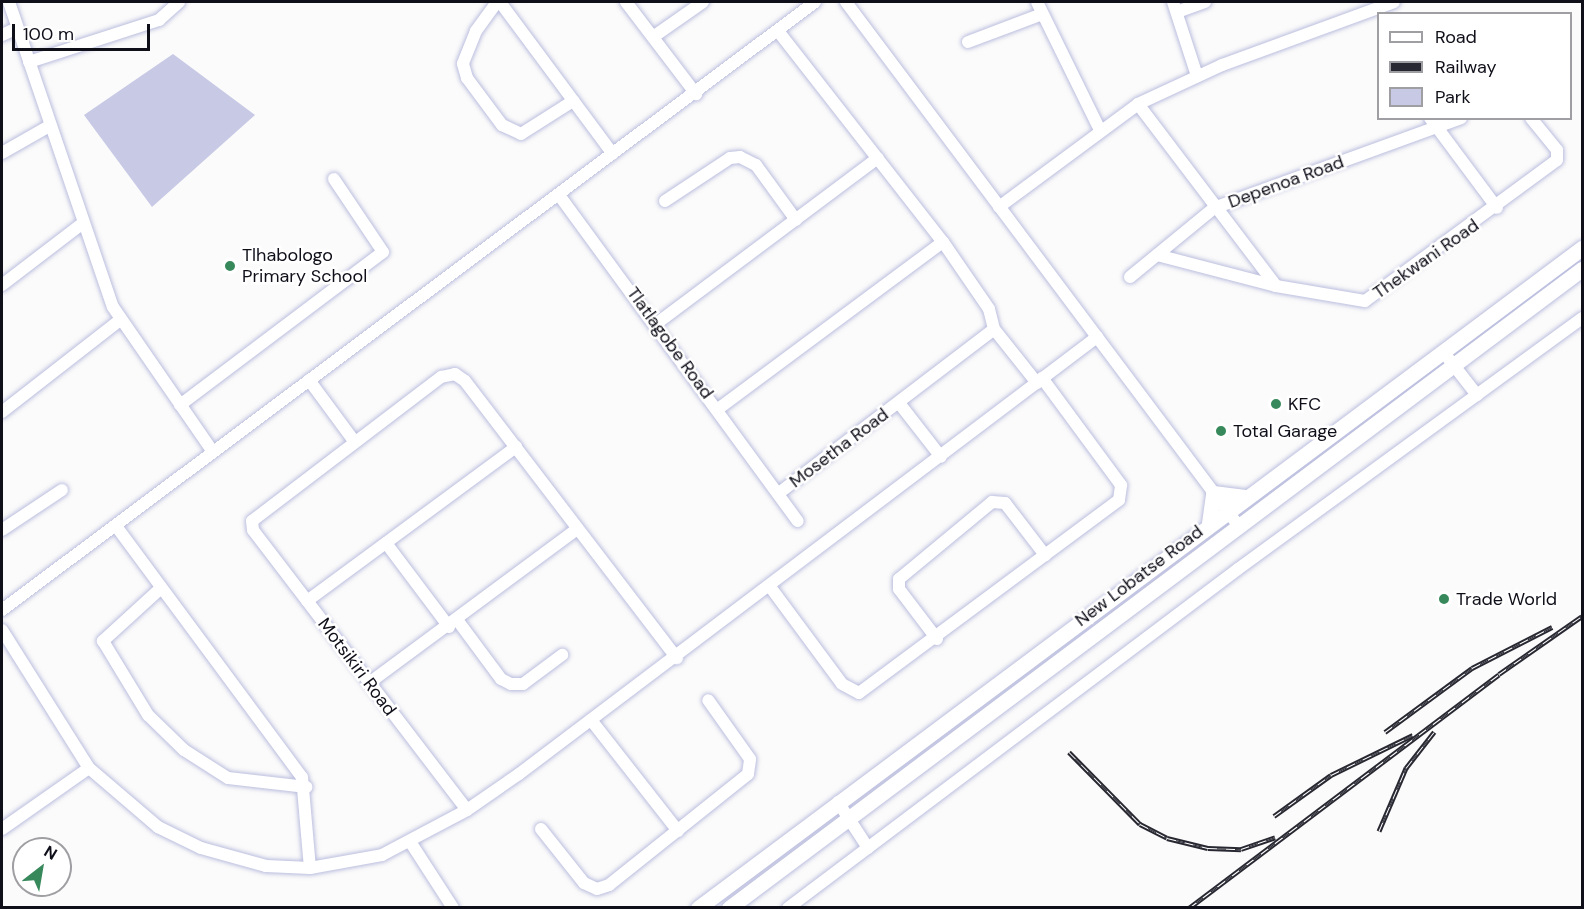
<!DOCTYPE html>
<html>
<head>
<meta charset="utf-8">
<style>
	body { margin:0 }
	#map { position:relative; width:1584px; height:909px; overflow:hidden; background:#fbfbfb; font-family:"DM Sans",sans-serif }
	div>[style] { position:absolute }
	.green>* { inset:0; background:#c7c9e5 }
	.roads { filter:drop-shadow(0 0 2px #bbbede) drop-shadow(0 0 2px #bbbede) }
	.minor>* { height:12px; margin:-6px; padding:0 6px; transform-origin:6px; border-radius:6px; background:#fff }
	.major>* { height:15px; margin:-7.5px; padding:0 7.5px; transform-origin:7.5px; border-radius:7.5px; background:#fff }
	.rail>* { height:5px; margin-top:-2.5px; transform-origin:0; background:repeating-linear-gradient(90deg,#fff 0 9px,#282832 0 18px); box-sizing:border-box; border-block:2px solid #282832 }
	.dots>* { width:16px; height:16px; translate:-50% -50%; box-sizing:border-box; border:3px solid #fff; border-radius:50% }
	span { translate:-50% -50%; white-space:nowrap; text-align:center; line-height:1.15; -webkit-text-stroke:5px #fff; paint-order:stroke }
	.street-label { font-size:18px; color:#0f0f1a }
	.poi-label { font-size:18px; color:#0f0f1a }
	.left { translate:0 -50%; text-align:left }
	.frame { position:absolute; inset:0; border:3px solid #0f0f1a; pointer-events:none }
	.legend { position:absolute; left:1377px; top:12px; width:195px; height:108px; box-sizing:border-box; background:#fff; border:2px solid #9f9fa3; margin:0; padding:8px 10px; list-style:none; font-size:18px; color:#0f0f1a }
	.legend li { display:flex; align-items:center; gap:12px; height:30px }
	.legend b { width:30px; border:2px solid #9f9fa3 }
	.north { position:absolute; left:12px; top:837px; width:60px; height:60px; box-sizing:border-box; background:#fff; border:2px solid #9f9fa3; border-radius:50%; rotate:31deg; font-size:16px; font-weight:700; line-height:24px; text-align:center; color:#0f0f1a }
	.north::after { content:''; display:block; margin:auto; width:21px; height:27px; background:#37895b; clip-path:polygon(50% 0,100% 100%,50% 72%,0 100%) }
	.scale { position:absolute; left:12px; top:24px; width:138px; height:27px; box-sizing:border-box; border:3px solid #0f0f1a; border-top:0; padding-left:8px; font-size:18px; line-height:21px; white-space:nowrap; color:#0f0f1a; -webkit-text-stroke:4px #fff; paint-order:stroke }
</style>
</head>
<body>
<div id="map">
	<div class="green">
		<div style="clip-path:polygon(173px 54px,255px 115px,152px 207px,84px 115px)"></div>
	</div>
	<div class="roads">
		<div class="minor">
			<div style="left:9px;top:2px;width:322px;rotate:71.2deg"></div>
			<div style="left:113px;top:307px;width:176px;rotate:55.4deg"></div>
			<div style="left:497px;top:2px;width:36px;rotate:126deg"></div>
			<div style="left:476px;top:31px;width:35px;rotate:112deg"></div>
			<div style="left:463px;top:64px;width:15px;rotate:74deg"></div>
			<div style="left:467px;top:78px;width:59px;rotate:53.3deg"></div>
			<div style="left:502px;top:125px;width:21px;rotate:25deg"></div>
			<div style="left:521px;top:134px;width:62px;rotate:-32.4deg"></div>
			<div style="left:500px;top:2px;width:189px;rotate:53.4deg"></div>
			<div style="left:626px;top:2px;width:116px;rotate:52.7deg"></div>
			<div style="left:846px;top:2px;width:654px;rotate:53.15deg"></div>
			<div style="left:1037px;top:2px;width:143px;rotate:63.8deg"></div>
			<div style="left:1173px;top:2px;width:78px;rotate:72deg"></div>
			<div style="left:1177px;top:12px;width:30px;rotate:-20deg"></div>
			<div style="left:778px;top:31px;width:268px;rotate:52deg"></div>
			<div style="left:943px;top:242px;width:81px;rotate:55.5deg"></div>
			<div style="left:989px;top:309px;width:21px;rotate:76deg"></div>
			<div style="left:994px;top:329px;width:69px;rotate:51.5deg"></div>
			<div style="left:2px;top:35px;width:17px;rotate:-25deg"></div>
			<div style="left:653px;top:37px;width:61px;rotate:-35deg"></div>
			<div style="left:968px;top:42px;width:79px;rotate:-20.7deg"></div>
			<div style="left:29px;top:62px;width:137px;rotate:-17.9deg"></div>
			<div style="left:159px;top:20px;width:27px;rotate:-42deg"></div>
			<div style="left:1138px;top:104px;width:228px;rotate:52.8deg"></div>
			<div style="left:1430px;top:118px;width:112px;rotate:53.3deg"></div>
			<div style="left:2px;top:153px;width:56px;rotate:-29.7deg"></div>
			<div style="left:559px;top:195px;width:404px;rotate:53.8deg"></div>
			<div style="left:665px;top:201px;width:78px;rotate:-33.5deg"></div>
			<div style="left:730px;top:158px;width:10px;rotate:-6deg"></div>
			<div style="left:740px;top:157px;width:18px;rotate:27deg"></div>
			<div style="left:756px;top:165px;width:68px;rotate:54deg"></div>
			<div style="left:999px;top:207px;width:173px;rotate:-36.5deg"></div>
			<div style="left:1138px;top:104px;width:93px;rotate:-24.9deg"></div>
			<div style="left:1222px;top:65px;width:183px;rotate:-20.1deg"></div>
			<div style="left:1157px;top:255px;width:123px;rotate:14.6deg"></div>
			<div style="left:1276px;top:286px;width:90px;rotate:9.6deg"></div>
			<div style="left:1365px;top:301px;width:238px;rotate:-36.3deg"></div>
			<div style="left:1557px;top:160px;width:10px;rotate:-90deg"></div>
			<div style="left:1557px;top:150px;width:41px;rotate:-129.1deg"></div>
			<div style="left:1130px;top:277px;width:109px;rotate:-39.4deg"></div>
			<div style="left:1214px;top:208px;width:263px;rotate:-20deg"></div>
			<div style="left:2px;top:285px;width:102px;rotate:-37.4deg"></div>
			<div style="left:656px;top:324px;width:277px;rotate:-36.8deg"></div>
			<div style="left:1448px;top:358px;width:47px;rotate:51.9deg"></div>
			<div style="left:309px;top:380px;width:76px;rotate:53.6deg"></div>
			<div style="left:899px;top:403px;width:68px;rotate:52.1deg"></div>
			<div style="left:180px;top:405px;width:254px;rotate:-37deg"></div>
			<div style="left:383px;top:252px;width:88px;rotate:-123.9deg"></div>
			<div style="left:718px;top:409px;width:280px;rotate:-36.6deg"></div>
			<div style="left:2px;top:412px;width:150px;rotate:-37.9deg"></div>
			<div style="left:779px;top:493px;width:270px;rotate:-37.3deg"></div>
			<div style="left:116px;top:526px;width:312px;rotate:53.5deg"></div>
			<div style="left:302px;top:777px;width:91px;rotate:85deg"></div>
			<div style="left:2px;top:530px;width:72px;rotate:-33.7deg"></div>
			<div style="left:386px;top:543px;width:105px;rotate:53.1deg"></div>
			<div style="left:161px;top:588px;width:79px;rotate:137.6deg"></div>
			<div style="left:103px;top:641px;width:87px;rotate:58.7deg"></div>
			<div style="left:148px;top:715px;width:50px;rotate:44.2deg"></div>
			<div style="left:184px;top:750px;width:52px;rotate:32.5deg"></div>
			<div style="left:228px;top:778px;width:79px;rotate:6.6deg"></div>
			<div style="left:771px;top:588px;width:119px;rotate:53.5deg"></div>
			<div style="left:842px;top:684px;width:19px;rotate:28deg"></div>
			<div style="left:859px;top:693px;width:324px;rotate:-36.6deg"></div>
			<div style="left:1119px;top:500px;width:15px;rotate:-82deg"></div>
			<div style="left:1121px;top:485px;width:133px;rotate:-126.4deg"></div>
			<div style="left:307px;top:601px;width:260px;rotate:-36.4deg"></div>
			<div style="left:2px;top:610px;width:1015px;rotate:-36.79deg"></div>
			<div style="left:458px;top:621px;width:72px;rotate:53.4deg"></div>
			<div style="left:501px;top:679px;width:11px;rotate:27deg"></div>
			<div style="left:511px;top:684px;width:12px"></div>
			<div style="left:523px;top:684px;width:49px;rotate:-36.6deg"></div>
			<div style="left:2px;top:630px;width:163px;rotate:57.8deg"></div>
			<div style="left:89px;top:768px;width:91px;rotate:40.5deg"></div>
			<div style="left:158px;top:827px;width:48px;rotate:26deg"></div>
			<div style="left:201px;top:848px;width:67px;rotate:15.5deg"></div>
			<div style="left:266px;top:866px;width:44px;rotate:2.6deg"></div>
			<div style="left:310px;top:868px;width:73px;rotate:-10.2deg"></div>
			<div style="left:382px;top:855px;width:96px;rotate:-27.9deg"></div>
			<div style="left:467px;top:810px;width:63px;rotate:-34.7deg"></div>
			<div style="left:519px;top:774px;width:725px;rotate:-37.09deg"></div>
			<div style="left:937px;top:639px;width:63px;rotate:-127.2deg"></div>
			<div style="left:899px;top:589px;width:10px;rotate:-90deg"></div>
			<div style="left:899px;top:579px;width:121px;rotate:-39.6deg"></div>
			<div style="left:992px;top:502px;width:13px;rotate:4deg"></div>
			<div style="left:1005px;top:503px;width:66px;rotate:52.4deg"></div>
			<div style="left:369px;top:683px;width:257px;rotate:-36.5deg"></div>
			<div style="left:591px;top:720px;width:141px;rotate:51.9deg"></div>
			<div style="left:838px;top:802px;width:55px;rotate:56.9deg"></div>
			<div style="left:467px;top:810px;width:352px;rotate:-127.4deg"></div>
			<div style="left:253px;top:530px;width:9px;rotate:-96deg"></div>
			<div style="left:252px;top:521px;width:238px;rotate:-37.3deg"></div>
			<div style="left:441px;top:377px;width:14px;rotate:-12deg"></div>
			<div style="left:455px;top:374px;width:12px;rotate:35deg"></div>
			<div style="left:465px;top:381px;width:349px;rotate:52.6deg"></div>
			<div style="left:2px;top:829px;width:106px;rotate:-35deg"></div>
			<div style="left:541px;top:829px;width:69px;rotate:51.5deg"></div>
			<div style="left:584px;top:883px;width:14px;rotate:25deg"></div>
			<div style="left:597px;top:889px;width:13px;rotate:-18deg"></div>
			<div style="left:609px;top:885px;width:178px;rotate:-38.6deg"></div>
			<div style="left:748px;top:774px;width:15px;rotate:-82deg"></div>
			<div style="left:750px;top:759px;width:72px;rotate:-125.4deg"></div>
			<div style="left:411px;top:843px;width:77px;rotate:57.1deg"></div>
			<div style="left:788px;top:908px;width:563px;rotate:-36.99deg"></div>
			<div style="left:1238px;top:569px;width:426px;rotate:-36.1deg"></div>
		</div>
		<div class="major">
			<div style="left:1209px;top:523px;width:30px;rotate:-82deg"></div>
			<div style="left:1213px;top:493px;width:32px;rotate:7deg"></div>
			<div style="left:698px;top:908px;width:1103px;rotate:-36.75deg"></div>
			<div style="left:729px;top:908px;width:1066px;rotate:-36.84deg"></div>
		</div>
	</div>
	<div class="rail">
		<div style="left:1385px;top:732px;width:108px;rotate:-36.3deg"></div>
		<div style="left:1472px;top:668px;width:90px;rotate:-27.1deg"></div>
		<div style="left:1069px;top:752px;width:101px;rotate:45.4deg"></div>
		<div style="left:1140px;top:824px;width:30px;rotate:27deg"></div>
		<div style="left:1167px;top:838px;width:42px;rotate:13.7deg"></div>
		<div style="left:1208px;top:848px;width:33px;rotate:2deg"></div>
		<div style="left:1241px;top:849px;width:36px;rotate:-19deg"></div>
		<div style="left:1274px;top:816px;width:70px;rotate:-35.7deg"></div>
		<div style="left:1331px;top:775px;width:91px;rotate:-26deg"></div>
		<div style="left:1379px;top:831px;width:69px;rotate:-66.8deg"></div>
		<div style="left:1406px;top:768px;width:46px;rotate:-52.1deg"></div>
		<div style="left:1189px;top:908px;width:388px;rotate:-37deg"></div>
		<div style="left:1499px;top:674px;width:101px;rotate:-34.9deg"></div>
	</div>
	<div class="dots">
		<div style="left:230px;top:266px;background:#37895b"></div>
		<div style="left:1276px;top:404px;background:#37895b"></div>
		<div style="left:1221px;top:431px;background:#37895b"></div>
		<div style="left:1444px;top:599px;background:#37895b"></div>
	</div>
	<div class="street-label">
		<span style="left:1286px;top:182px;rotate:-20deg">Depenoa Road</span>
		<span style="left:1426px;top:259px;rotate:-35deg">Thekwani Road</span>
		<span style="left:670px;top:343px;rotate:54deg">Tlatlagobe Road</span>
		<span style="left:839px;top:448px;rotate:-37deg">Mosetha Road</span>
		<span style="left:1139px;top:576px;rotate:-37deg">New Lobatse Road</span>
		<span style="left:357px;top:667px;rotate:53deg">Motsikiri Road</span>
	</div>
	<div class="poi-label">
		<span class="left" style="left:242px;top:266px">Tlhabologo<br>Primary School</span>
		<span class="left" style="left:1288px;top:404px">KFC</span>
		<span class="left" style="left:1233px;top:431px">Total Garage</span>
		<span class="left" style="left:1456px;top:599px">Trade World</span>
	</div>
	<div class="frame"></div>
	<ul class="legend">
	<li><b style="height:8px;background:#fff"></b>Road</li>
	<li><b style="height:8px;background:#282832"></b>Railway</li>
	<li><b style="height:16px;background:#c7c9e5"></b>Park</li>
	</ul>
	<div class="north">N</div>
	<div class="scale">100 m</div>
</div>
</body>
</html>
